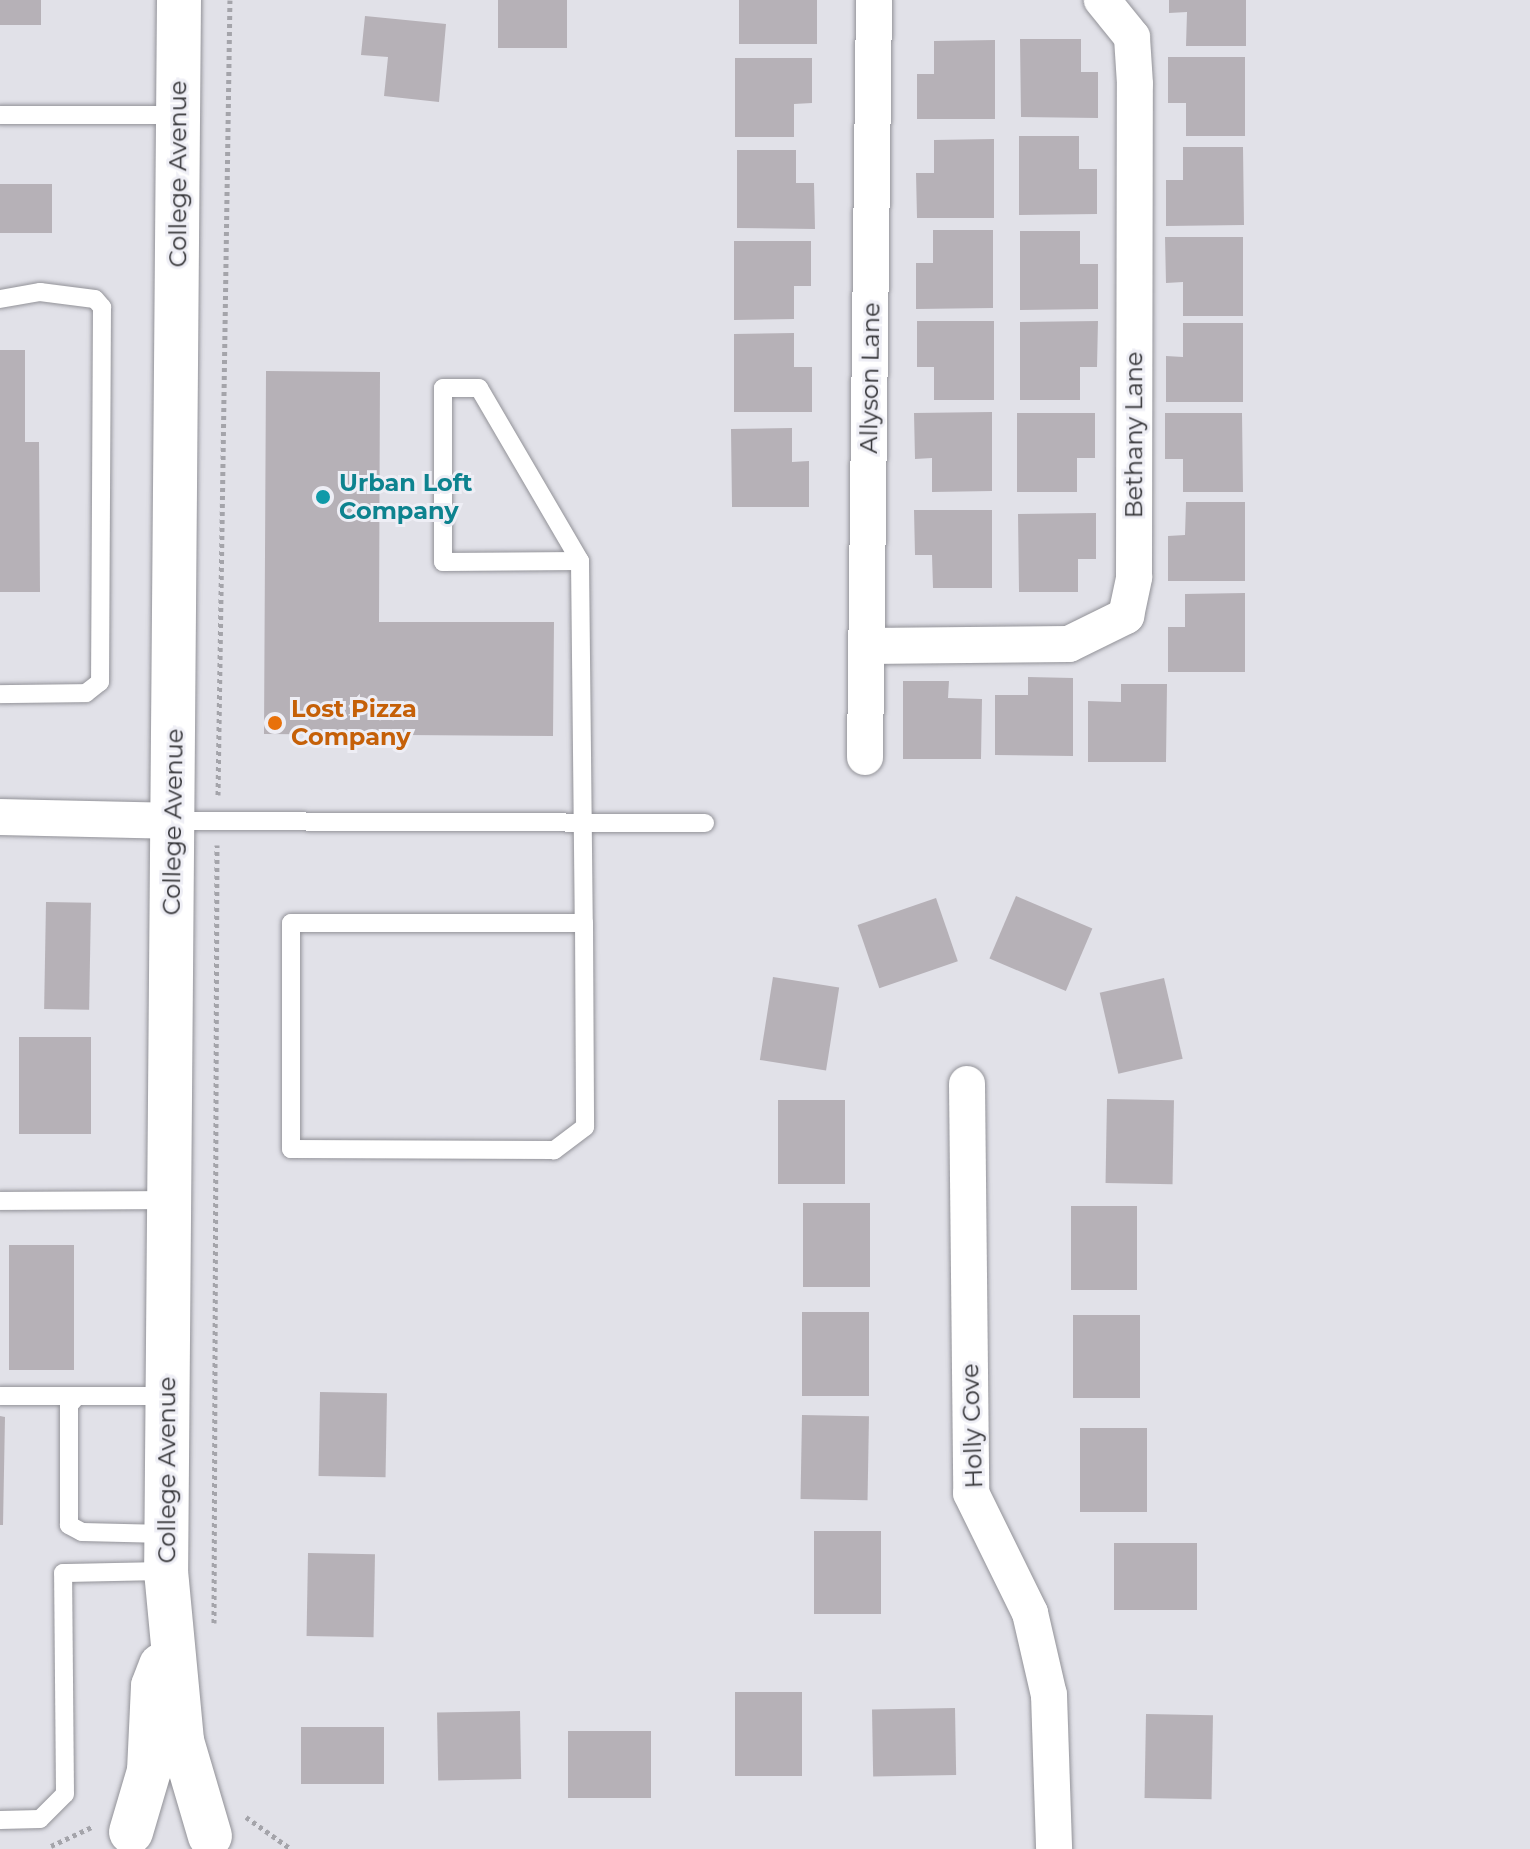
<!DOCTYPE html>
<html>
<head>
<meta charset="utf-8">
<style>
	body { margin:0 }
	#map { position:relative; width:1530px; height:1849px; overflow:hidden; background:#e1e1e8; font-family:Montserrat,sans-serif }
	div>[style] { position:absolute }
	.building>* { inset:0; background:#b6b1b7; transform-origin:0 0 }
	.path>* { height:5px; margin-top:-2.5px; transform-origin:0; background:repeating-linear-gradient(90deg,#a4a4aa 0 4px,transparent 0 8px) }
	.roads { filter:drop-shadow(0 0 2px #929298) drop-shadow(0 0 2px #929298) }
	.service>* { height:18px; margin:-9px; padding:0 9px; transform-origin:9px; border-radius:9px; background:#fff }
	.minor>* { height:36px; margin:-18px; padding:0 18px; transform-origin:18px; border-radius:18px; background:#fff }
	.tertiary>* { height:44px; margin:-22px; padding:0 22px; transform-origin:22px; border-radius:22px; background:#fff }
	.dots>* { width:22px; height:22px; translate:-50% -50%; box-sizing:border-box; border:4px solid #eeeef5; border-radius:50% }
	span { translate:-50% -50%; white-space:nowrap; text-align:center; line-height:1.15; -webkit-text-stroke:6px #eeeef5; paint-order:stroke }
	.street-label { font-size:24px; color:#323235 }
	.culture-label { font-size:24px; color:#0d838f; font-weight:700 }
	.left { translate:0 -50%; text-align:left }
	.food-label { font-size:24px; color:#c56008; font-weight:700 }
</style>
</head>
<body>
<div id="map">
	<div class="building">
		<div style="left:0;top:0;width:41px;height:25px"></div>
		<div style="left:498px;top:0;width:69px;height:48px"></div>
		<div style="left:739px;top:0;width:78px;height:44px"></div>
		<div style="clip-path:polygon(1169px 0,1246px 0,1246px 46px,1186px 46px,1187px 12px,1169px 13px)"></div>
		<div style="clip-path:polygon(365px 16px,446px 24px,439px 102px,384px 96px,388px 57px,361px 55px)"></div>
		<div style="clip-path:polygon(1020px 39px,1081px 39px,1081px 72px,1098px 72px,1098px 118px,1021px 117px)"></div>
		<div style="clip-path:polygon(995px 40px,995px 119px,917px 119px,917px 74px,934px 74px,934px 41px)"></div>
		<div style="clip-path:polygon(1168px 57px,1245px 57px,1245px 136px,1186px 136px,1186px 103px,1168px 103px)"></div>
		<div style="clip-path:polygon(735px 58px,812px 58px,812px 103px,794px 104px,794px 137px,735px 137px)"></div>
		<div style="clip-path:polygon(1019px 136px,1079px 136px,1079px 169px,1097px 169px,1097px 214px,1019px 215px)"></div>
		<div style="clip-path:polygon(994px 139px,994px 218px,917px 218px,916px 173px,934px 173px,934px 140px)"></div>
		<div style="clip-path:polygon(1183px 147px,1243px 147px,1244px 225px,1166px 226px,1166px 180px,1183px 180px)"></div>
		<div style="clip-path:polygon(737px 150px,796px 150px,796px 183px,814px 183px,815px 229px,737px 228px)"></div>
		<div style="left:0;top:184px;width:52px;height:49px"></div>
		<div style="clip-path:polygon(933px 230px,993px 230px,993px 308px,916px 309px,916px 263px,933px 263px)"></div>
		<div style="clip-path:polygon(1020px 231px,1080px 231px,1080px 264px,1098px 264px,1098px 309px,1020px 310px)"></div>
		<div style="clip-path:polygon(1165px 237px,1243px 237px,1243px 316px,1183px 316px,1183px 282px,1166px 283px)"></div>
		<div style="clip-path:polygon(734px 241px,811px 241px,811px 286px,794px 286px,794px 319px,734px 320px)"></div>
		<div style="clip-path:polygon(917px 321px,994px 321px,994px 400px,934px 400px,934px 367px,917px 367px)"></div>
		<div style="clip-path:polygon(1098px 321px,1097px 367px,1080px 367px,1080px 400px,1020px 400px,1020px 322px)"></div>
		<div style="clip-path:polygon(1183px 323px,1243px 323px,1243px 402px,1166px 402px,1166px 356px,1183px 357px)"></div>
		<div style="clip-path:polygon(794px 333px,794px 367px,812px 367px,812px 412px,734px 412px,734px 334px)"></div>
		<div style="clip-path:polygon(0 350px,25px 350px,25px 442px,39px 442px,40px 592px,0 592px)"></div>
		<div style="clip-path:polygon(266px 371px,380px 372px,379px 622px,554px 622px,553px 736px,264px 734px)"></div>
		<div style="clip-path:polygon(992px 412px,992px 491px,932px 492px,932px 458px,915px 459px,914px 413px)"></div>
		<div style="clip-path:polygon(1017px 413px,1095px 413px,1095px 458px,1077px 458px,1077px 492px,1017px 492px)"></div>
		<div style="clip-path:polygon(1165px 413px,1242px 413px,1243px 492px,1183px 492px,1183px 459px,1165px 459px)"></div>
		<div style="clip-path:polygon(792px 428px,792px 462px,809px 461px,809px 507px,732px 507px,731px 429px)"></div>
		<div style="clip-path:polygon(1186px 502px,1245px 502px,1245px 581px,1168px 581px,1168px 536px,1185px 535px)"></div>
		<div style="clip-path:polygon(914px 510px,992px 510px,992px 588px,933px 588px,932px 555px,915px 555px)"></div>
		<div style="clip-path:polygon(1096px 513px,1096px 559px,1078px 559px,1078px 592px,1019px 592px,1018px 514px)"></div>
		<div style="clip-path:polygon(1245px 593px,1245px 672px,1168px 672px,1168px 627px,1185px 627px,1185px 594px)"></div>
		<div style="clip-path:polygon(1028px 677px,1073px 678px,1073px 756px,995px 755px,995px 695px,1028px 695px)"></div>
		<div style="clip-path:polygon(903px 681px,949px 681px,948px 698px,982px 699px,981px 759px,903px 759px)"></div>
		<div style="clip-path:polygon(1121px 684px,1167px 684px,1166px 762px,1088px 762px,1088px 701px,1121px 702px)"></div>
		<div style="left:1016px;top:896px;width:83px;height:68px;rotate:23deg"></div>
		<div style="left:936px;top:898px;width:67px;height:83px;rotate:71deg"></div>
		<div style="left:46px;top:902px;width:45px;height:107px;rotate:1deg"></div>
		<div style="left:773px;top:977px;width:67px;height:84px;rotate:9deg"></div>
		<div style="left:1164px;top:978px;width:83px;height:66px;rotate:77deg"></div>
		<div style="left:19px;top:1037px;width:72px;height:97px"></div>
		<div style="left:1107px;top:1099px;width:67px;height:84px;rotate:1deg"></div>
		<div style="left:778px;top:1100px;width:67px;height:84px"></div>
		<div style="left:803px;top:1203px;width:67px;height:84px"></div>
		<div style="left:1071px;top:1206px;width:66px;height:84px"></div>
		<div style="left:9px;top:1245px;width:65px;height:125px"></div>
		<div style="left:802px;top:1312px;width:67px;height:84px"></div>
		<div style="left:1073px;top:1315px;width:67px;height:83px"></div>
		<div style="left:320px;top:1392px;width:67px;height:84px;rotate:1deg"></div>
		<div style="left:802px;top:1415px;width:67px;height:84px;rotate:1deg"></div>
		<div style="clip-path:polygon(0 1416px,5px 1417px,3px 1525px,0 1525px)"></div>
		<div style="left:1080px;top:1428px;width:67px;height:84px"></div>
		<div style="left:814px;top:1531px;width:67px;height:83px"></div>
		<div style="left:1114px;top:1543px;width:83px;height:67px"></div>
		<div style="left:308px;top:1553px;width:67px;height:83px;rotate:1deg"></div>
		<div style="left:735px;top:1692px;width:67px;height:84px"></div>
		<div style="left:955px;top:1708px;width:67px;height:83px;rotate:89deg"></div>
		<div style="left:520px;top:1711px;width:68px;height:83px;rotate:89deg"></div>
		<div style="left:1146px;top:1714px;width:67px;height:84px;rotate:1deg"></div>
		<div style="left:301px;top:1727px;width:83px;height:57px"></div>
		<div style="left:568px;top:1731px;width:83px;height:67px"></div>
	</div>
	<div class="path">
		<div style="left:218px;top:795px;width:795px;rotate:-89.14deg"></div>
		<div style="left:214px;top:1623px;width:778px;rotate:-89.78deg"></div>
		<div style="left:246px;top:1817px;width:55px;rotate:35.4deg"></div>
		<div style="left:51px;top:1846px;width:45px;rotate:-24.9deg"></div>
	</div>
	<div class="roads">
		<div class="service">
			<div style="left:0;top:115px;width:178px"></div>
			<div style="left:0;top:299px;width:41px;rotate:-9.9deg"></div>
			<div style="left:40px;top:292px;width:55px;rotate:7.3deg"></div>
			<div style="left:95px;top:299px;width:11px;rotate:49deg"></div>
			<div style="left:102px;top:307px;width:375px;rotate:90.3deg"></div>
			<div style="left:100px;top:682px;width:18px;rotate:142deg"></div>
			<div style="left:86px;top:693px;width:86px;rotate:179.3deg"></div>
			<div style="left:580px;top:561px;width:200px;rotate:-120.3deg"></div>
			<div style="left:479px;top:388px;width:36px;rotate:180deg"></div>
			<div style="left:443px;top:388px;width:174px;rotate:90deg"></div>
			<div style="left:443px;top:562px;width:137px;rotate:-0.4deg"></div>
			<div style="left:580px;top:561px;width:362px;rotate:89.4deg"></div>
			<div style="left:584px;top:923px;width:204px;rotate:89.7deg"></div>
			<div style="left:585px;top:1127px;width:39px;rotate:143deg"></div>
			<div style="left:554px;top:1150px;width:263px;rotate:-179.8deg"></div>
			<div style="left:291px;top:1149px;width:226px;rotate:-90deg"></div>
			<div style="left:291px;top:923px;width:293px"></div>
			<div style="left:173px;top:821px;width:532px;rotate:0.22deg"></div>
			<div style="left:0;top:1201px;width:169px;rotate:-0.3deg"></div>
			<div style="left:0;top:1396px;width:77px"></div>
			<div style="left:166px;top:1534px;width:84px;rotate:-178.6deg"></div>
			<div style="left:82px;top:1532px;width:15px;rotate:-152deg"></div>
			<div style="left:69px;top:1525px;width:120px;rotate:-90deg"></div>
			<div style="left:69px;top:1405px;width:12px;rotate:-48deg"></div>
			<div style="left:77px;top:1396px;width:90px"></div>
			<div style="left:0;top:1820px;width:40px;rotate:-1.4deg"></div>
			<div style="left:40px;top:1819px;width:35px;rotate:-45deg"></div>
			<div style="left:65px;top:1794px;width:221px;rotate:-90.5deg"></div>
			<div style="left:63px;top:1573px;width:103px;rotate:-1.1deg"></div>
		</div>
		<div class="minor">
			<div style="left:868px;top:646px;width:201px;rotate:-0.6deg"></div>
			<div style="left:1069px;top:644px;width:64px;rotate:-26.2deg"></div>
			<div style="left:1126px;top:616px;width:40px;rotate:-78deg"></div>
			<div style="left:1134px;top:577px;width:493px;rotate:-89.9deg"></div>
			<div style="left:1135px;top:84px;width:47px;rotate:-93.7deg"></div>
			<div style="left:1132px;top:37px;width:48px;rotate:-129deg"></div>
			<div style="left:865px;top:757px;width:757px;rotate:-89.32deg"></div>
			<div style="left:0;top:817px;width:173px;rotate:1.3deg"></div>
			<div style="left:967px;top:1084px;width:409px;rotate:89.4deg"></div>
			<div style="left:971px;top:1493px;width:134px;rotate:63.8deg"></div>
			<div style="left:1030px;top:1613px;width:84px;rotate:77deg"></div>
			<div style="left:1049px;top:1695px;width:154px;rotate:88.1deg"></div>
		</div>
		<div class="tertiary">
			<div style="left:179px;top:0;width:1571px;rotate:90.47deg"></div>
			<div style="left:166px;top:1571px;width:171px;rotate:84.6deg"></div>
			<div style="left:182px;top:1741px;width:99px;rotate:73.6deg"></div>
			<div style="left:131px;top:1832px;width:64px;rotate:-73.6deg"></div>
			<div style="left:149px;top:1771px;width:85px;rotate:-87.3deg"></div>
			<div style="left:153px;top:1686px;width:22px;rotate:-69deg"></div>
		</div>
	</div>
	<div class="dots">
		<div style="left:323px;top:497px;background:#0f9aa8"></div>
		<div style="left:275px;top:723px;background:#e8710a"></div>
	</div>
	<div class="street-label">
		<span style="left:178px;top:174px;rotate:-90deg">College Avenue</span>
		<span style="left:870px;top:378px;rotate:-89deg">Allyson Lane</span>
		<span style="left:1134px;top:435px;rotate:-90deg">Bethany Lane</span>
		<span style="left:173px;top:822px;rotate:-89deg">College Avenue</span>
		<span style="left:972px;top:1426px;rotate:-92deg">Holly Cove</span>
		<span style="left:167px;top:1470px;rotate:-90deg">College Avenue</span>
	</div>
	<div class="culture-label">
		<span class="left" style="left:339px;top:497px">Urban Loft<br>Company</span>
	</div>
	<div class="food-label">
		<span class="left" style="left:291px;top:723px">Lost Pizza<br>Company</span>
	</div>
</div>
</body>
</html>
